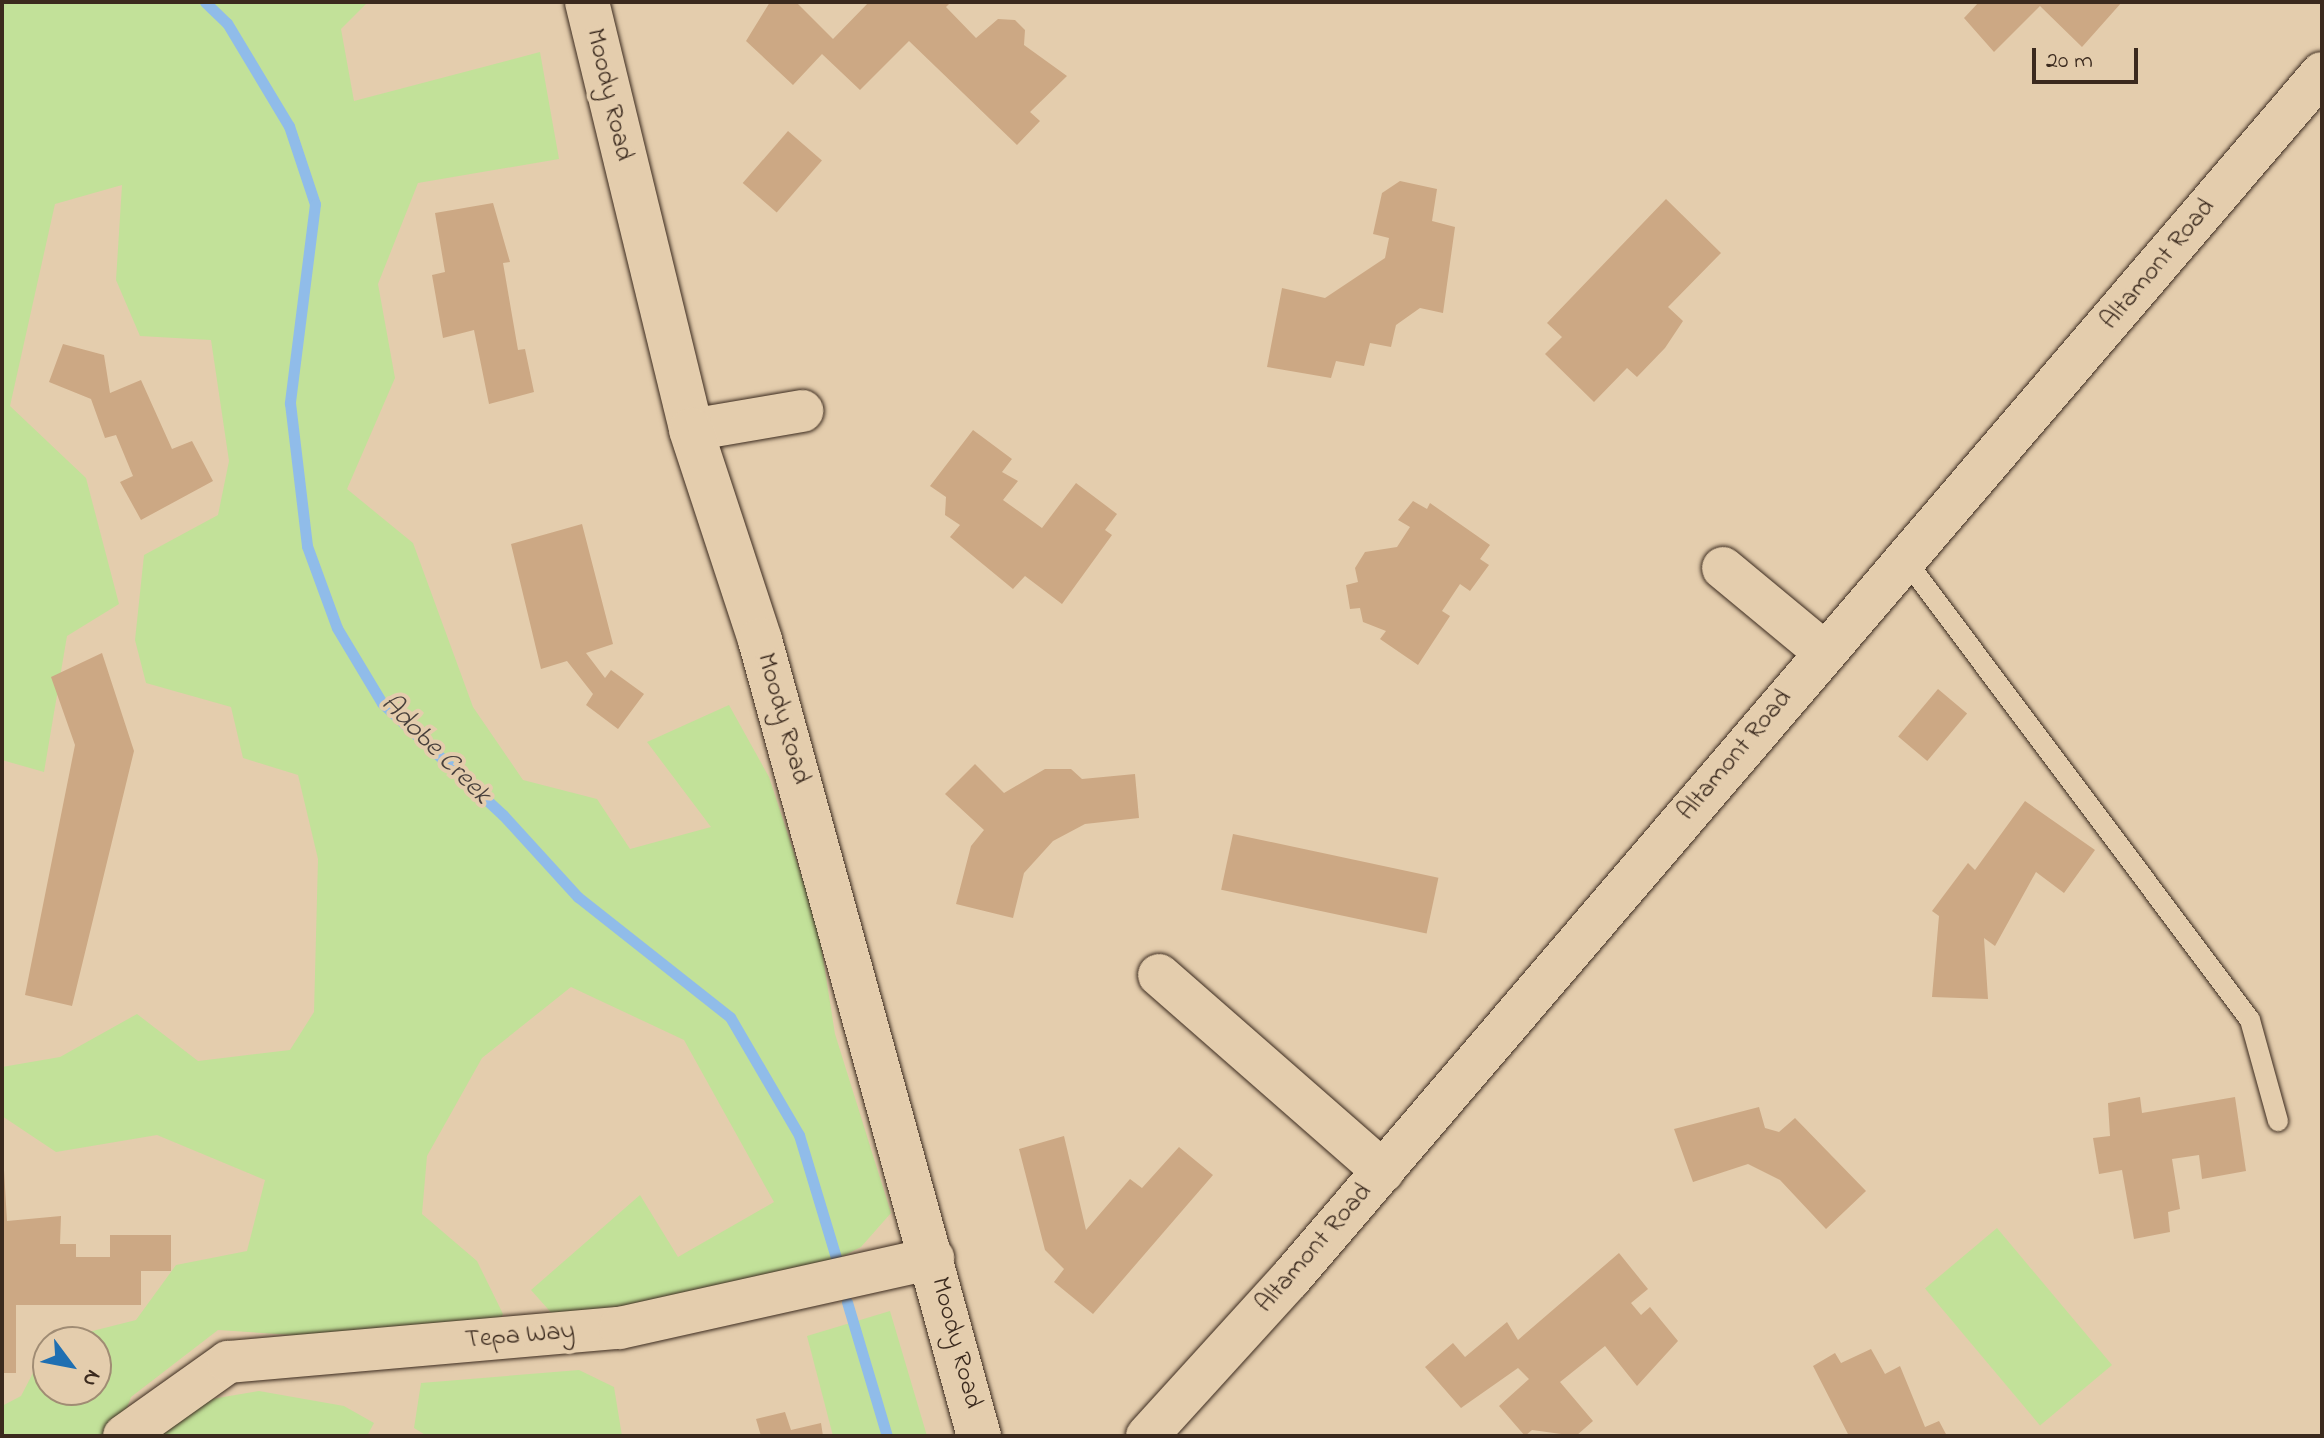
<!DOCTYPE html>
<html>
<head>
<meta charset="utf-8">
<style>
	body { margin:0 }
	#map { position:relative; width:2324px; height:1438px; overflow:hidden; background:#e4cdad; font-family:"Indie Flower",sans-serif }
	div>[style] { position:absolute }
	.green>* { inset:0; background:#c2e199; transform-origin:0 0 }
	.stream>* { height:11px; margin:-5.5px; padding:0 5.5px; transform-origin:5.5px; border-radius:5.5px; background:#90bce9 }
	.building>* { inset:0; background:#cca884; transform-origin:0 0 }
	.roads { filter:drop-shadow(0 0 2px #3b2a1e) drop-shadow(0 0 2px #3b2a1e) }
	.lane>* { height:20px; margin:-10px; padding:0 10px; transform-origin:10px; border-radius:10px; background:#e4cdad }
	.street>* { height:42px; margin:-21px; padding:0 21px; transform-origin:21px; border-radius:21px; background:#e4cdad }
	.secondary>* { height:44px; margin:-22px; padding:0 22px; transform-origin:22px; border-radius:22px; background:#e4cdad }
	span { translate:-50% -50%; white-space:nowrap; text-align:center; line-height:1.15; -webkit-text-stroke:8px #e4cdad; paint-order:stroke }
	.street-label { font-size:26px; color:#3b2a1e }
	.water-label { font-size:28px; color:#48403c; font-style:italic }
	.frame { position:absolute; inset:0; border:4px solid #3b2a1e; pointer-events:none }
	.north { position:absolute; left:32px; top:1326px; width:80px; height:80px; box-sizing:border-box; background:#e4cdad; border:2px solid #a08c74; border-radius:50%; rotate:122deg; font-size:22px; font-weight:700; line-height:32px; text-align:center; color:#3b2a1e }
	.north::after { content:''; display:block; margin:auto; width:28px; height:36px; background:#1f6fb2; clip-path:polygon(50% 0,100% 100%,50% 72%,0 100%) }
	.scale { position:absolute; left:2032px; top:48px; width:106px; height:36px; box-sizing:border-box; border:4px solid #3b2a1e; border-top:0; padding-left:10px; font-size:24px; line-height:28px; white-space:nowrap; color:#3b2a1e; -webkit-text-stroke:6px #e4cdad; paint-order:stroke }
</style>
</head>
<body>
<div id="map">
	<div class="green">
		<div style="clip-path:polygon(2px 2px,368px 2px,341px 29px,354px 101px,540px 52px,559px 159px,418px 183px,378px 284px,395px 378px,347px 489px,413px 543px,473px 707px,523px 780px,597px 799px,630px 849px,711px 827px,647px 742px,729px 705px,769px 777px,818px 926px,835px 1034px,891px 1213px,861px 1247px,737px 1309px,571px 1335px,531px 1290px,640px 1195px,678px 1257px,774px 1202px,684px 1040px,571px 987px,482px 1058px,427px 1156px,422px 1214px,477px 1261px,503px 1314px,485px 1345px,350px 1354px,292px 1335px,218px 1330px,131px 1397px,117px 1436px,2px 1436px,2px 1406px,21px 1396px,48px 1344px,48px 1390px,96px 1390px,96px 1342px,49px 1342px,136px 1320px,176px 1265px,247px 1251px,265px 1180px,157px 1135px,56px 1152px,2px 1116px,2px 1067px,60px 1057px,137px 1014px,198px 1061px,290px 1050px,314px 1012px,318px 859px,298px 775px,243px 758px,231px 707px,146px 683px,135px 640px,144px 555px,218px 515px,229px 461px,211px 340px,140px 336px,116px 280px,122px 185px,55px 204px,10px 406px,86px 478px,119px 604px,67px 636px,44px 772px,2px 760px)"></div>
		<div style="left:1997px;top:1228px;width:179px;height:94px;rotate:50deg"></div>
		<div style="clip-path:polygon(890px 1311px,927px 1436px,833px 1436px,807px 1336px)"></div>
		<div style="clip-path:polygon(579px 1370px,614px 1387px,622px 1436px,427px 1436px,414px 1428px,421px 1383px)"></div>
		<div style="clip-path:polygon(259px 1391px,344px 1406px,374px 1423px,367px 1436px,137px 1436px,194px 1402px)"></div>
	</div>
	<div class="stream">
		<div style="left:205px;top:2px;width:30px;rotate:44deg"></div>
		<div style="left:227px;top:23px;width:120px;rotate:59deg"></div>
		<div style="left:289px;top:126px;width:82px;rotate:71.6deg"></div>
		<div style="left:315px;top:204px;width:201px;rotate:97.2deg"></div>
		<div style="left:290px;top:403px;width:144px;rotate:83.2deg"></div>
		<div style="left:307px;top:546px;width:87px;rotate:69.9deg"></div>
		<div style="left:337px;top:628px;width:87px;rotate:59deg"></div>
		<div style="left:382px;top:703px;width:165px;rotate:42.8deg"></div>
		<div style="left:503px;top:815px;width:111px;rotate:47.6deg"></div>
		<div style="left:578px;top:897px;width:194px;rotate:38.3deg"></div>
		<div style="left:730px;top:1017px;width:137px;rotate:59.7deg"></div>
		<div style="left:799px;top:1135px;width:142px;rotate:73.2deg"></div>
		<div style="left:847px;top:1302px;width:140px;rotate:73.4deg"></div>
	</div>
	<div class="building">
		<div style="clip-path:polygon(770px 2px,796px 2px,833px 39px,869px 2px,951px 2px,946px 7px,976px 38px,998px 19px,1015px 20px,1025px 30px,1024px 45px,1067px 76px,1030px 112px,1040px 121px,1017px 145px,909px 41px,860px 90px,822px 54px,793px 85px,746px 41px)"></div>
		<div style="clip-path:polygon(1979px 2px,2122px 2px,2082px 47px,2040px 6px,1994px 52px,1964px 18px)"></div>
		<div style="left:788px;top:131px;width:45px;height:69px;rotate:41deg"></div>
		<div style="clip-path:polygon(1400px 181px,1437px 189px,1432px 221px,1455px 227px,1443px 313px,1420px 308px,1396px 325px,1391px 347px,1370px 343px,1364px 366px,1336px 361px,1331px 378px,1267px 367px,1282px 288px,1325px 298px,1385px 258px,1389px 238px,1373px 234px,1382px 193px)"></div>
		<div style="clip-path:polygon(1666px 199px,1721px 253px,1668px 307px,1683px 321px,1665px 348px,1637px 377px,1627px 368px,1594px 402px,1545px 354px,1562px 337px,1547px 323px)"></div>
		<div style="clip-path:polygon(493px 203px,510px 262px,503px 263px,518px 350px,525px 349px,534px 392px,489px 404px,474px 330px,443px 338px,432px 275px,445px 272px,435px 213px)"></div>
		<div style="clip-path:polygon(63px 344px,104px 355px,110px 393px,141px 380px,172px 449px,192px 441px,213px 481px,141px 520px,120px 482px,133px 476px,116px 435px,105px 438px,91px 399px,49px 382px)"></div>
		<div style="clip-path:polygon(973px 430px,1012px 459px,1002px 472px,1018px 481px,1003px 500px,1042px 528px,1076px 483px,1117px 514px,1105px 530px,1112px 535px,1062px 604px,1025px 576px,1013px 589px,950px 537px,960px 525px,945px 515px,946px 497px,930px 486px)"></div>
		<div style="clip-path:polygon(1413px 501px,1427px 509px,1430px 503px,1490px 545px,1480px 559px,1489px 565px,1470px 591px,1460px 584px,1442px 611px,1450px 616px,1418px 665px,1380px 639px,1386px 631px,1363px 622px,1360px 608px,1350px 609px,1346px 585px,1358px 582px,1355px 568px,1365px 552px,1397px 547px,1410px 527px,1398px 520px)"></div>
		<div style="clip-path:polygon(582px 524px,613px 644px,586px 653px,605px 678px,611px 670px,644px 694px,618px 729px,586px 705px,593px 694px,567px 661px,541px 669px,511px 544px)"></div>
		<div style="clip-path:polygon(102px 653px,134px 751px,72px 1006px,25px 995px,75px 745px,51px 677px)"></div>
		<div style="left:1938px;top:689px;width:38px;height:62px;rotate:40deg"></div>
		<div style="clip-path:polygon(975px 764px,1004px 793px,1045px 769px,1071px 769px,1082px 779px,1135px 774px,1139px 818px,1085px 824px,1053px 841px,1024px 873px,1013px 918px,956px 904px,971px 846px,984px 830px,945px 794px)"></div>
		<div style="clip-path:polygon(2025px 801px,2095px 850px,2064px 893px,2036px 872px,1995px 946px,1984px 938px,1988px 999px,1932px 997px,1939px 916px,1932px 911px,1968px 863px,1975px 870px)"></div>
		<div style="left:1233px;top:834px;width:210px;height:57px;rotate:12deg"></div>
		<div style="clip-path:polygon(2140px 1097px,2142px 1113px,2235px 1097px,2246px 1171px,2202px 1179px,2199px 1155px,2172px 1159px,2180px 1209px,2168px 1212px,2170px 1232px,2134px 1239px,2122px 1170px,2099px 1174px,2093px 1138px,2110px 1136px,2108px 1103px)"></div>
		<div style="clip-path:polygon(1759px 1107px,1765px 1128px,1779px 1132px,1795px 1118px,1866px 1191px,1826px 1229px,1780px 1180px,1748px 1164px,1693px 1182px,1674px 1129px)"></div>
		<div style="clip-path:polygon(2px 1136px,7px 1221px,61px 1216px,60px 1244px,76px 1244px,76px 1257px,110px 1257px,110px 1235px,171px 1235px,171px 1271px,141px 1271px,141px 1305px,16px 1305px,16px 1373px,2px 1373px)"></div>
		<div style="clip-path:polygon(1064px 1136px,1086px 1230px,1130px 1179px,1142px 1188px,1179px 1147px,1213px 1175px,1093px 1314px,1054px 1282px,1064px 1269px,1045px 1250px,1019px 1149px)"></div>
		<div style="clip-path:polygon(1619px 1253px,1648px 1289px,1631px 1303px,1641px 1315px,1650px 1307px,1678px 1341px,1637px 1386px,1605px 1346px,1560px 1382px,1593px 1421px,1576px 1436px,1532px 1430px,1525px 1436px,1499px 1406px,1529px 1379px,1518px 1368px,1461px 1408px,1425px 1367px,1453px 1343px,1465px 1357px,1507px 1322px,1518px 1340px)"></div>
		<div style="clip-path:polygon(1871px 1349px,1885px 1374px,1900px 1366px,1925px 1427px,1939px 1421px,1947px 1436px,1849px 1436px,1813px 1366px,1835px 1353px,1841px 1363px)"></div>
		<div style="clip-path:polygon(785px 1412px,791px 1430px,821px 1423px,823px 1436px,761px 1436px,756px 1419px)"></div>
	</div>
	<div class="roads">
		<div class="lane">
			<div style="left:1904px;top:558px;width:577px;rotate:53.17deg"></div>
			<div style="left:2250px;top:1020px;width:105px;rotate:74.5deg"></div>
		</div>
		<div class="street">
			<div style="left:691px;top:430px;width:113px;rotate:-9.7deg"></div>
			<div style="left:1723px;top:568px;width:130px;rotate:39.7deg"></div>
			<div style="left:1159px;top:975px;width:298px;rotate:41.2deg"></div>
			<div style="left:124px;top:1436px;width:128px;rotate:-35.4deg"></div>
			<div style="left:228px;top:1362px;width:393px;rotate:-5deg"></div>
			<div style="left:620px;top:1328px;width:321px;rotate:-12.6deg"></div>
			<div style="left:1147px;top:1436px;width:212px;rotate:-47.7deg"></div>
			<div style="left:1290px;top:1279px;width:1587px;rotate:-49.45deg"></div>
		</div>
		<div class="secondary">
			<div style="left:587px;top:2px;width:440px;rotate:76.3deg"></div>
			<div style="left:691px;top:430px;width:221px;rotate:71.8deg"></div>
			<div style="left:760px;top:640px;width:826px;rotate:74.62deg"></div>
		</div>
	</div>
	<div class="street-label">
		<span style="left:608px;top:95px;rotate:77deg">Moody Road</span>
		<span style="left:2159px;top:265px;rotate:-50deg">Altamont Road</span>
		<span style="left:782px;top:719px;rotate:74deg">Moody Road</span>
		<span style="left:1736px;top:756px;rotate:-50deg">Altamont Road</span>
		<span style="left:1315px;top:1249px;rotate:-49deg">Altamont Road</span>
		<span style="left:520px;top:1337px;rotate:-5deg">Tepa Way</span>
		<span style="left:955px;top:1343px;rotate:75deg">Moody Road</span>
	</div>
	<div class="water-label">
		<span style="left:435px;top:750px;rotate:45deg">Adobe Creek</span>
	</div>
	<div class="frame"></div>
	<div class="north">N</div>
	<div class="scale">20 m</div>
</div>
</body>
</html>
